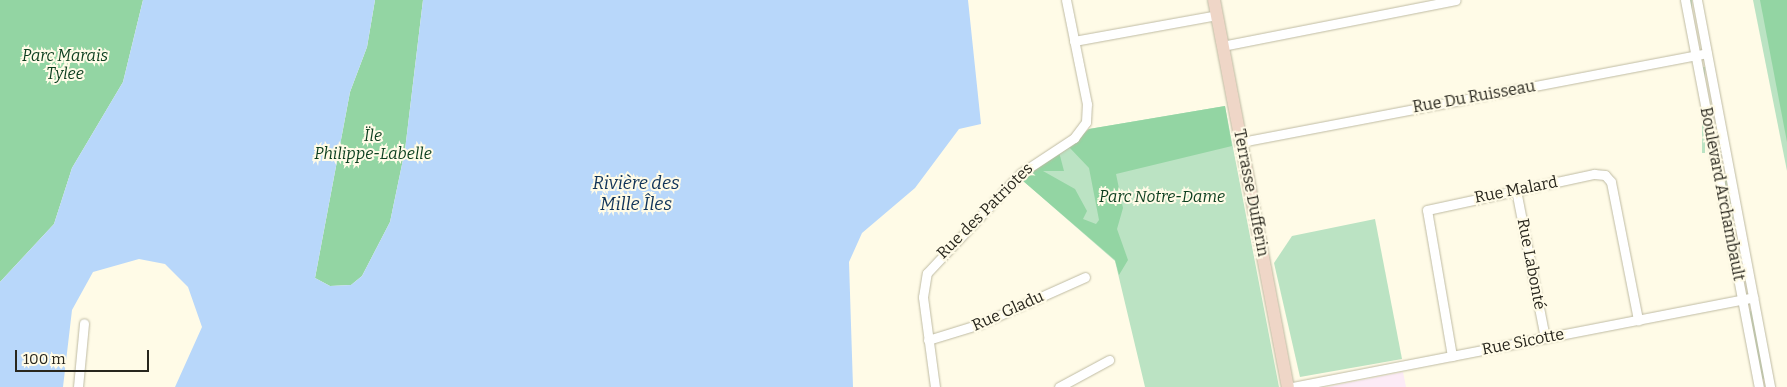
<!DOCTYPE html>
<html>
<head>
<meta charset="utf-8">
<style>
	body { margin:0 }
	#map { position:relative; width:1787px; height:387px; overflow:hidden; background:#fffbe7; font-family:Bitter,serif }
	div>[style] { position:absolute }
	.industrial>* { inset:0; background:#fcebf6 }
	.green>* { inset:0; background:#bbe3c3; transform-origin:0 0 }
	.forest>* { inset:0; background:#93d5a3 }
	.water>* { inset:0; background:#b8d7fa }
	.roads { filter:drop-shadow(0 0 1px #bfbba3) drop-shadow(0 0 1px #bfbba3) }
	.street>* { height:9px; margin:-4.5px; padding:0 4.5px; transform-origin:4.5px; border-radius:4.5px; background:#fff }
	.secondary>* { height:12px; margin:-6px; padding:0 6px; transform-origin:6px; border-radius:6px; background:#efd6c7 }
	span { translate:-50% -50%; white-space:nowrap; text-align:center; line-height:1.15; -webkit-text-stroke:4px #fffbe7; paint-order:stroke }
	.park-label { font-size:16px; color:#0b3e1e; font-style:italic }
	.street-label { font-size:16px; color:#28261d }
	.water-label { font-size:18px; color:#103358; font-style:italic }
	.scale { position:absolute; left:15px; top:350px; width:134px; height:22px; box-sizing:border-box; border:2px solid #28261d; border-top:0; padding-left:6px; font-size:15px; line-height:18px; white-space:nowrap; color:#28261d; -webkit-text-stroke:4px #fffbe7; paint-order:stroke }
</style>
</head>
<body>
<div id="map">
	<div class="industrial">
		<div style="clip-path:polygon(1403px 372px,1406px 387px,1326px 387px)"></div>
	</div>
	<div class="green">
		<div style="left:1689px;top:0;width:3px;height:40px"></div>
		<div style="clip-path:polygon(1753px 0,1787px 0,1787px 171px)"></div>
		<div style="left:1702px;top:67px;width:3px;height:86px"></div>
		<div style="clip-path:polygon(1225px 106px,1279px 387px,1145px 387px,1115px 261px,1022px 180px,1089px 129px)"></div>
		<div style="clip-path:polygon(1723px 175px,1726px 175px,1743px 283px)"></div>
		<div style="clip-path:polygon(1375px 219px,1402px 359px,1300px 377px,1274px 263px,1292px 236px)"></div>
		<div style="left:1752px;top:311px;width:69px;height:3px;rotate:79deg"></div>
	</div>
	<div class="forest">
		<div style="clip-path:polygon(0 0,143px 0,123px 82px,72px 168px,54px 224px,0 282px)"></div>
		<div style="clip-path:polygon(375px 0,423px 0,405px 150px,390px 222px,362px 276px,351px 285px,330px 286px,315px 278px,350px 92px,367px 47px)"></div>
		<div style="clip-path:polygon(1760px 0,1787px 0,1787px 142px)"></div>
		<div style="clip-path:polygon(1225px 106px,1232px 146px,1116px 174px,1123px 208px,1117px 229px,1128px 260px,1119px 275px,1115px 260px,1022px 180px,1059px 152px,1064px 171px,1043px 171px,1075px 189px,1087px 211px,1083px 219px,1096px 224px,1099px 220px,1089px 168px,1069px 147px,1089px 129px)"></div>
	</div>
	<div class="water">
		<div style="clip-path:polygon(143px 0,375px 0,367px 47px,350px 92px,315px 278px,330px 286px,351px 285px,362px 276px,390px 222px,405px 150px,423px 0,968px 0,981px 124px,959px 129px,915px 188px,862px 233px,849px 262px,853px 387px,175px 387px,202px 327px,188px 287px,165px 264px,139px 259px,93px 272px,72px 310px,63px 387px,0 387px,0 282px,54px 224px,72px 168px,123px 82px)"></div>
	</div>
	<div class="roads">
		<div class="street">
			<div style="left:1685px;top:0;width:394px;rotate:79.2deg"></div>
			<div style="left:1697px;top:0;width:394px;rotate:79.3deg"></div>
			<div style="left:1074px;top:41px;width:145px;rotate:-10.3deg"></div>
			<div style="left:1222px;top:46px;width:238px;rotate:-11.1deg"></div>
			<div style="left:1241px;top:142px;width:474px;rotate:-10.8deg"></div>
			<div style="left:1516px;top:190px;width:151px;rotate:78.9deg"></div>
			<div style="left:928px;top:340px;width:54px;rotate:-17.1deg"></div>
			<div style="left:980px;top:324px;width:115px;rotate:-24.1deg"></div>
			<div style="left:1452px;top:356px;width:148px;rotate:-99.7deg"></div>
			<div style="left:1427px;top:210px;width:171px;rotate:-12.2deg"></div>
			<div style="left:1594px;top:174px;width:11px;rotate:5deg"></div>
			<div style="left:1605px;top:175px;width:9px;rotate:49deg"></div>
			<div style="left:1611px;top:182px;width:141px;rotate:78.9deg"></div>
			<div style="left:78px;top:387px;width:64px;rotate:-84.6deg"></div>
			<div style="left:935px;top:387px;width:91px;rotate:-97.6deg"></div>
			<div style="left:923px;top:297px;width:24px;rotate:-81deg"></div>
			<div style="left:927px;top:273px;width:137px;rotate:-46.8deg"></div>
			<div style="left:1021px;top:173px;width:64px;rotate:-33.4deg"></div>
			<div style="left:1074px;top:138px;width:20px;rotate:-53deg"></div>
			<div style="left:1086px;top:122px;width:18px;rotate:-87deg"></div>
			<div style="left:1087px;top:104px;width:106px;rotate:-101.4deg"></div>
			<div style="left:1059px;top:387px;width:57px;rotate:-28.4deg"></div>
			<div style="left:1292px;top:387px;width:470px;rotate:-11deg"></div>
		</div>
		<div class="secondary">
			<div style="left:1214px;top:0;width:394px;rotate:79.2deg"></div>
		</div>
	</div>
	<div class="park-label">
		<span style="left:65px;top:65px">Parc Marais<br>Tylee</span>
		<span style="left:373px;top:145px">Ïle<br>Philippe-Labelle</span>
		<span style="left:1162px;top:197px">Parc Notre-Dame</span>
	</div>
	<div class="street-label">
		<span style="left:1474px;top:97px;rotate:-10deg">Rue Du Ruisseau</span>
		<span style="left:1516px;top:190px;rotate:-11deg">Rue Malard</span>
		<span style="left:1251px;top:193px;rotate:79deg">Terrasse Dufferin</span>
		<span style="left:1722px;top:194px;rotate:79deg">Boulevard Archambault</span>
		<span style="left:985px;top:211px;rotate:-45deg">Rue des Patriotes</span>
		<span style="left:1531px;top:264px;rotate:79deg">Rue Labonté</span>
		<span style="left:1008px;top:311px;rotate:-24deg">Rue Gladu</span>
		<span style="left:1523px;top:342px;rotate:-11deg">Rue Sicotte</span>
	</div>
	<div class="water-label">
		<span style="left:636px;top:194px">Rivière des<br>Mille Îles</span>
	</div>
	<div class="scale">100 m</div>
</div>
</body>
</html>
